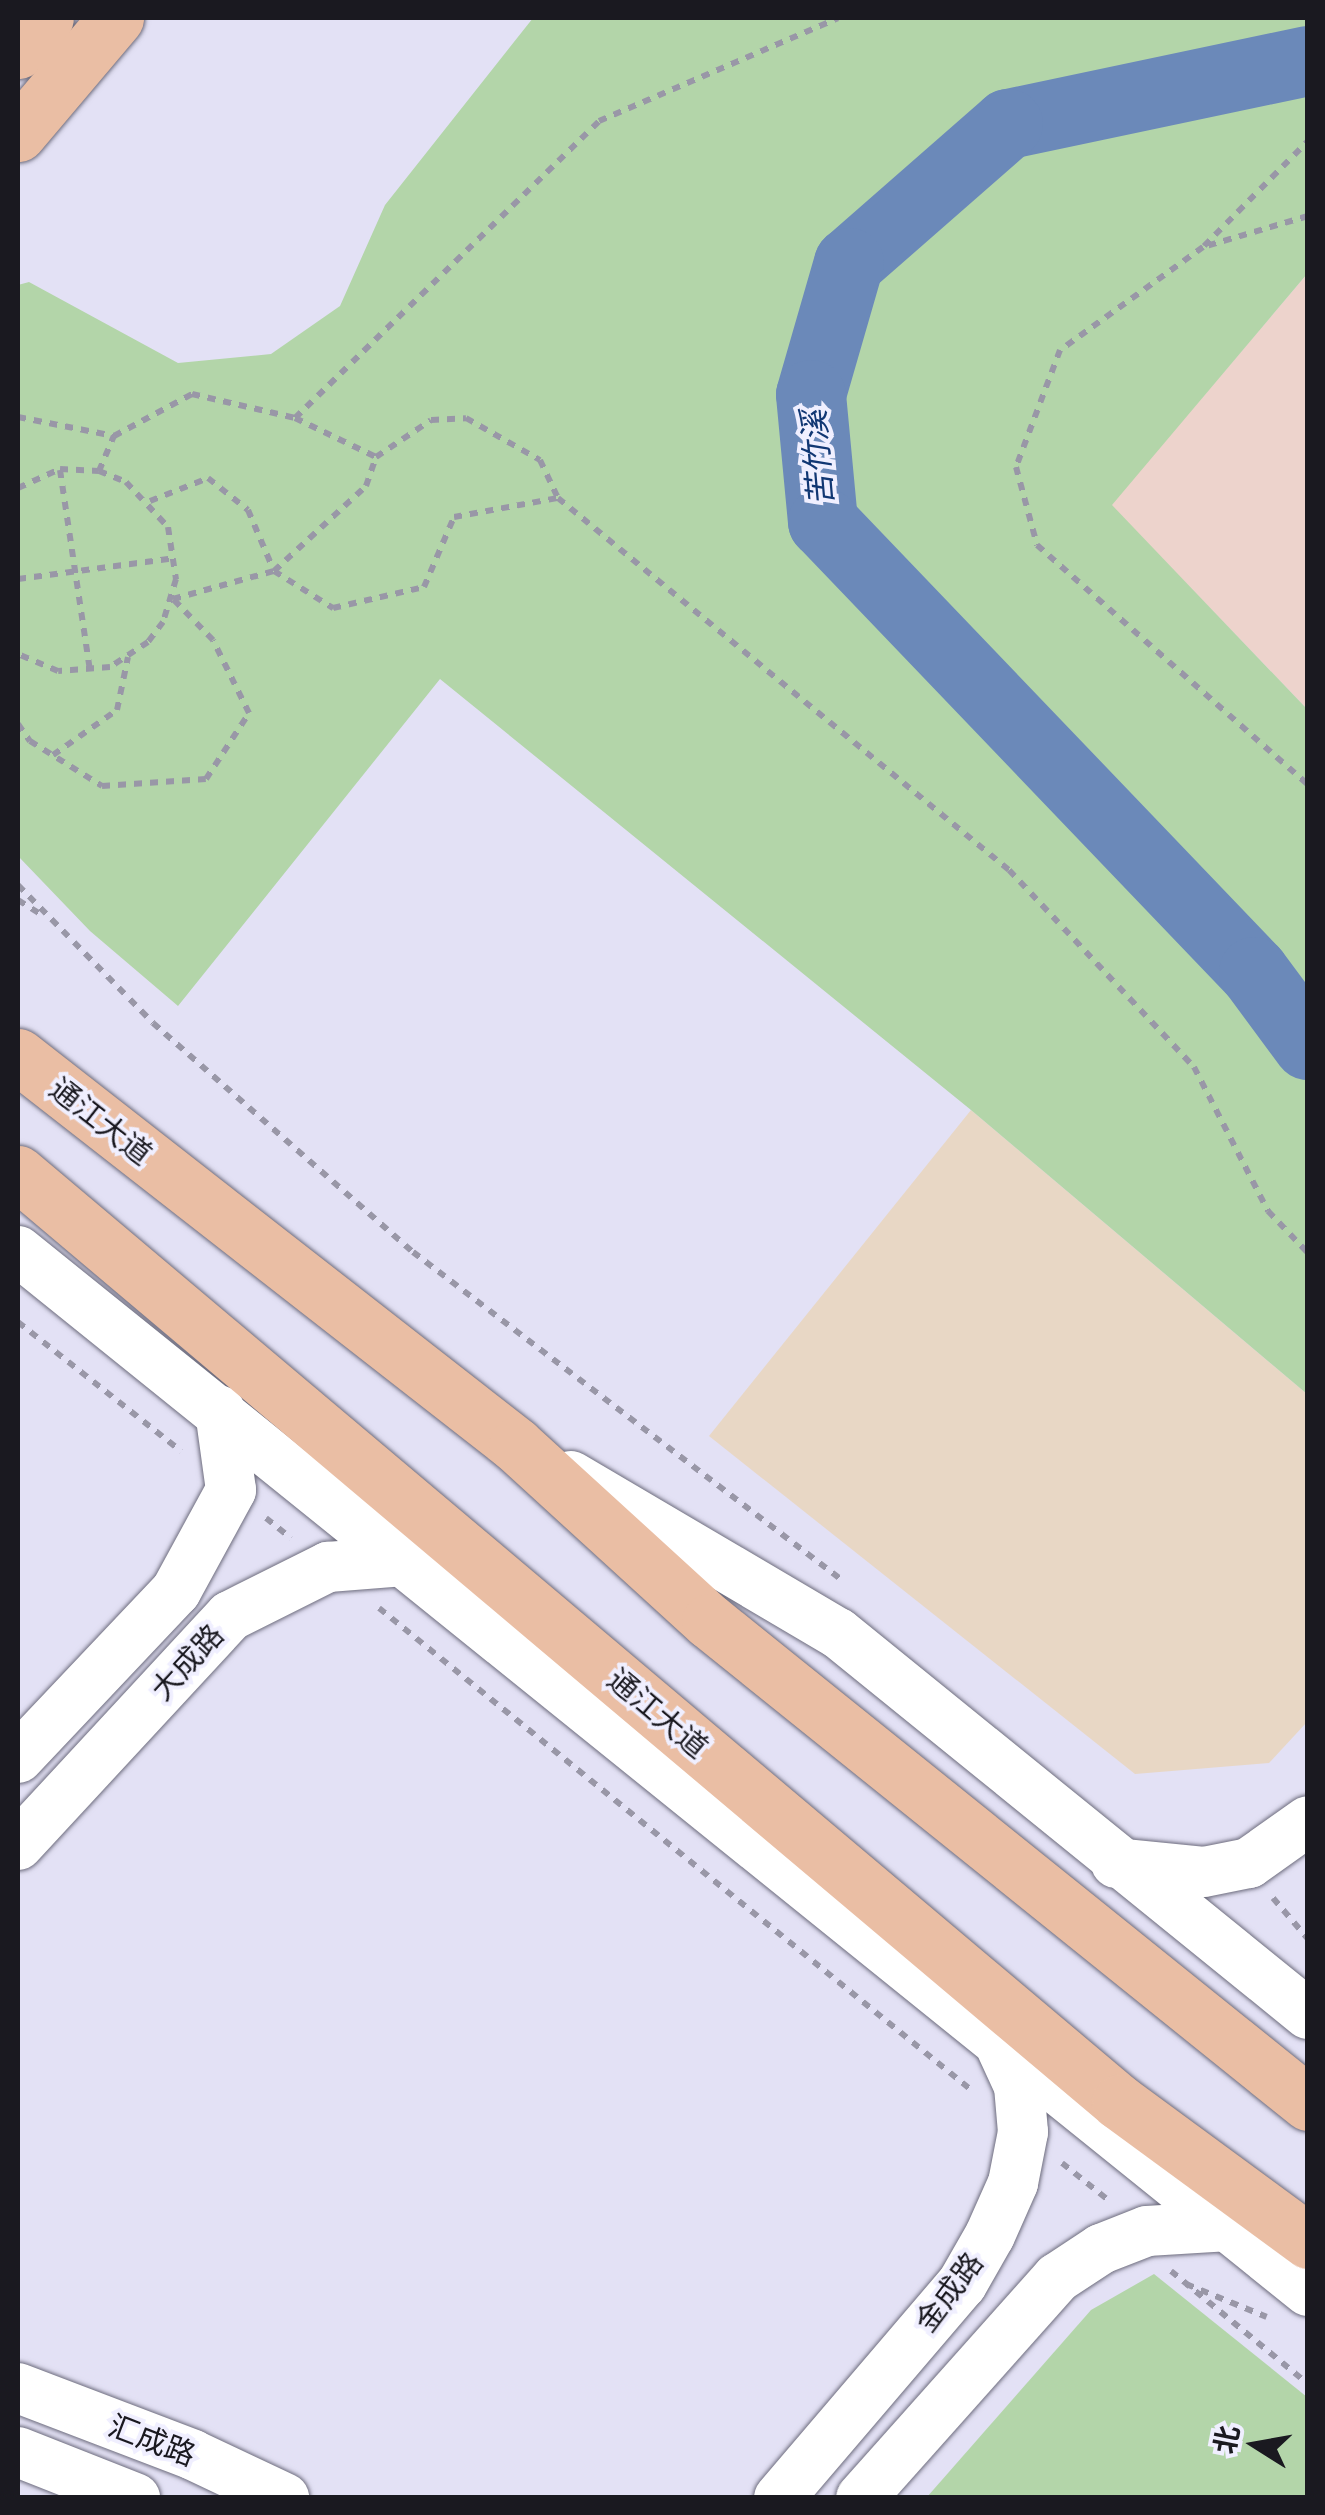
<!DOCTYPE html>
<html>
<head>
<meta charset="utf-8">
<style>
	body { margin:0 }
	#map { position:relative; width:1325px; height:2515px; overflow:hidden; background:#e3e1f5; font-family:"Noto Serif","Noto Sans SC",serif }
	div>[style] { position:absolute }
	.commercial>* { inset:0; background:#e8d7c5 }
	.industrial>* { inset:0; background:#edd3cc }
	.green>* { inset:0; background:#b3d5a9 }
	.river>* { height:70px; margin:-35px; padding:0 35px; transform-origin:35px; border-radius:35px; background:#6b89b9 }
	.path>* { height:6px; margin-top:-3px; transform-origin:0; background:repeating-linear-gradient(90deg,#9997a7 0 8px,transparent 0 16px) }
	.roads { filter:drop-shadow(0 0 2px #6d6c7d) drop-shadow(0 0 2px #6d6c7d) }
	.minor>* { height:50px; margin:-25px; padding:0 25px; transform-origin:25px; border-radius:25px; background:#fff }
	.major>* { height:55px; margin:-27.5px; padding:0 27.5px; transform-origin:27.5px; border-radius:27.5px; background:#eabea4 }
	span { translate:-50% -50%; white-space:nowrap; text-align:center; line-height:1.15; -webkit-text-stroke:8px #f0efff; paint-order:stroke }
	.street-label { font-size:30px; color:#1a1920 }
	.water-label { font-size:32px; color:#113773; font-style:italic }
	.frame { position:absolute; inset:0; border:20px solid #1a1920; pointer-events:none }
	.north { position:absolute; left:1205px; top:2395px; width:100px; height:100px; -webkit-text-stroke:8px #f0efff; paint-order:stroke; rotate:281deg; font-size:28px; font-weight:700; line-height:40px; text-align:center; color:#1a1920 }
	.north::after { content:''; display:block; margin:auto; width:35px; height:45px; background:#1a1920; clip-path:polygon(50% 0,100% 100%,50% 72%,0 100%) }
</style>
</head>
<body>
<div id="map">
	<div class="commercial">
		<div style="clip-path:polygon(971px 1110px,1307px 1394px,1307px 1722px,1269px 1763px,1135px 1774px,709px 1436px)"></div>
	</div>
	<div class="industrial">
		<div style="clip-path:polygon(1307px 274px,1307px 709px,1111px 505px)"></div>
	</div>
	<div class="green">
		<div style="clip-path:polygon(533px 18px,1307px 18px,1307px 274px,1112px 505px,1307px 709px,1307px 1394px,971px 1110px,440px 679px,178px 1006px,90px 931px,18px 856px,18px 285px,29px 282px,178px 363px,271px 354px,340px 306px,385px 205px)"></div>
		<div style="clip-path:polygon(1154px 2274px,1307px 2397px,1307px 2497px,927px 2497px,1091px 2310px)"></div>
	</div>
	<div class="river">
		<div style="left:1308px;top:61px;width:307px;rotate:168.1deg"></div>
		<div style="left:1008px;top:124px;width:211px;rotate:138.8deg"></div>
		<div style="left:849px;top:263px;width:137px;rotate:106.1deg"></div>
		<div style="left:811px;top:395px;width:128px;rotate:84.6deg"></div>
		<div style="left:823px;top:522px;width:623px;rotate:46.24deg"></div>
		<div style="left:1254px;top:972px;width:91px;rotate:53.5deg"></div>
	</div>
	<div class="path">
		<div style="left:1308px;top:216px;width:109px;rotate:163.6deg"></div>
		<div style="left:1203px;top:247px;width:176px;rotate:144.2deg"></div>
		<div style="left:1060px;top:350px;width:125px;rotate:110.6deg"></div>
		<div style="left:1016px;top:467px;width:81px;rotate:74.9deg"></div>
		<div style="left:1037px;top:545px;width:362px;rotate:41.5deg"></div>
		<div style="left:1204px;top:246px;width:148px;rotate:-45.3deg"></div>
		<div style="left:18px;top:417px;width:98px;rotate:11.2deg"></div>
		<div style="left:295px;top:418px;width:425px;rotate:-44.3deg"></div>
		<div style="left:599px;top:121px;width:260px;rotate:-23.3deg"></div>
		<div style="left:60px;top:470px;width:203px;rotate:81.5deg"></div>
		<div style="left:99px;top:471px;width:38px;rotate:-67deg"></div>
		<div style="left:114px;top:436px;width:89px;rotate:-28.3deg"></div>
		<div style="left:192px;top:394px;width:106px;rotate:13.1deg"></div>
		<div style="left:295px;top:418px;width:90px;rotate:25.7deg"></div>
		<div style="left:18px;top:488px;width:46px;rotate:-24.3deg"></div>
		<div style="left:60px;top:469px;width:39px;rotate:3deg"></div>
		<div style="left:99px;top:471px;width:29px;rotate:22deg"></div>
		<div style="left:126px;top:482px;width:62px;rotate:47deg"></div>
		<div style="left:168px;top:527px;width:53px;rotate:81.3deg"></div>
		<div style="left:176px;top:579px;width:45px;rotate:106.8deg"></div>
		<div style="left:163px;top:622px;width:25px;rotate:127deg"></div>
		<div style="left:148px;top:642px;width:45px;rotate:146.7deg"></div>
		<div style="left:110px;top:667px;width:52px;rotate:175.6deg"></div>
		<div style="left:58px;top:671px;width:43px;rotate:-157deg"></div>
		<div style="left:150px;top:501px;width:62px;rotate:-21.6deg"></div>
		<div style="left:208px;top:478px;width:51px;rotate:38.7deg"></div>
		<div style="left:248px;top:510px;width:66px;rotate:66.9deg"></div>
		<div style="left:274px;top:571px;width:70px;rotate:32.1deg"></div>
		<div style="left:333px;top:608px;width:93px;rotate:-13deg"></div>
		<div style="left:424px;top:587px;width:76px;rotate:-66.8deg"></div>
		<div style="left:454px;top:517px;width:106px;rotate:-10.4deg"></div>
		<div style="left:18px;top:579px;width:159px;rotate:-7.6deg"></div>
		<div style="left:18px;top:724px;width:21px;rotate:55deg"></div>
		<div style="left:30px;top:741px;width:85px;rotate:32deg"></div>
		<div style="left:102px;top:786px;width:104px;rotate:-3.9deg"></div>
		<div style="left:206px;top:779px;width:79px;rotate:-56.9deg"></div>
		<div style="left:249px;top:713px;width:81px;rotate:-116.3deg"></div>
		<div style="left:213px;top:640px;width:57px;rotate:-134.3deg"></div>
		<div style="left:173px;top:599px;width:105px;rotate:-15.5deg"></div>
		<div style="left:274px;top:571px;width:125px;rotate:-42.7deg"></div>
		<div style="left:366px;top:486px;width:31px;rotate:-71deg"></div>
		<div style="left:376px;top:457px;width:66px;rotate:-33.9deg"></div>
		<div style="left:431px;top:420px;width:35px;rotate:-3deg"></div>
		<div style="left:466px;top:418px;width:85px;rotate:29.6deg"></div>
		<div style="left:540px;top:460px;width:42px;rotate:64.7deg"></div>
		<div style="left:558px;top:498px;width:585px;rotate:39.52deg"></div>
		<div style="left:1009px;top:870px;width:270px;rotate:46.8deg"></div>
		<div style="left:1194px;top:1067px;width:162px;rotate:62.8deg"></div>
		<div style="left:1268px;top:1211px;width:58px;rotate:46.4deg"></div>
		<div style="left:53px;top:755px;width:78px;rotate:-35.1deg"></div>
		<div style="left:117px;top:710px;width:54px;rotate:-78.3deg"></div>
		<div style="left:18px;top:885px;width:193px;rotate:45.6deg"></div>
		<div style="left:153px;top:1023px;width:346px;rotate:41.4deg"></div>
		<div style="left:413px;top:1252px;width:541px;rotate:37.42deg"></div>
		<div style="left:18px;top:900px;width:31px;rotate:32deg"></div>
		<div style="left:18px;top:1322px;width:208px;rotate:38.4deg"></div>
		<div style="left:266px;top:1518px;width:32px;rotate:39deg"></div>
		<div style="left:379px;top:1608px;width:762px;rotate:39.14deg"></div>
		<div style="left:1273px;top:1898px;width:54px;rotate:49.5deg"></div>
		<div style="left:1062px;top:2163px;width:58px;rotate:38.7deg"></div>
		<div style="left:1171px;top:2271px;width:178px;rotate:39.5deg"></div>
		<div style="left:1186px;top:2284px;width:87px;rotate:22.2deg"></div>
	</div>
	<div class="roads">
		<div class="minor">
			<div style="left:18px;top:1251px;width:1657px;rotate:38.88deg"></div>
			<div style="left:571px;top:1476px;width:310px;rotate:30.5deg"></div>
			<div style="left:838px;top:1633px;width:605px;rotate:39.03deg"></div>
			<div style="left:18px;top:1758px;width:230px;rotate:-46.6deg"></div>
			<div style="left:176px;top:1591px;width:115px;rotate:-61.4deg"></div>
			<div style="left:231px;top:1490px;width:80px;rotate:-97.9deg"></div>
			<div style="left:18px;top:1845px;width:312px;rotate:-47.2deg"></div>
			<div style="left:230px;top:1616px;width:110px;rotate:-26.6deg"></div>
			<div style="left:328px;top:1567px;width:76px;rotate:-4.5deg"></div>
			<div style="left:1116px;top:1863px;width:88px;rotate:5.8deg"></div>
			<div style="left:1204px;top:1872px;width:46px;rotate:-11.3deg"></div>
			<div style="left:1249px;top:1863px;width:72px;rotate:-35.4deg"></div>
			<div style="left:18px;top:2388px;width:187px;rotate:20.9deg"></div>
			<div style="left:193px;top:2455px;width:101px;rotate:25.3deg"></div>
			<div style="left:18px;top:2452px;width:126px;rotate:21.5deg"></div>
			<div style="left:779px;top:2498px;width:282px;rotate:-49.5deg"></div>
			<div style="left:962px;top:2284px;width:56px;rotate:-60.3deg"></div>
			<div style="left:990px;top:2235px;width:57px;rotate:-66.1deg"></div>
			<div style="left:1013px;top:2183px;width:52px;rotate:-78.9deg"></div>
			<div style="left:1023px;top:2132px;width:46px;rotate:-95deg"></div>
			<div style="left:1019px;top:2086px;width:41px;rotate:-114.7deg"></div>
			<div style="left:861px;top:2498px;width:295px;rotate:-48.3deg"></div>
			<div style="left:1057px;top:2278px;width:53px;rotate:-33.4deg"></div>
			<div style="left:1101px;top:2249px;width:49px;rotate:-21.4deg"></div>
			<div style="left:1147px;top:2231px;width:82px;rotate:-3.5deg"></div>
		</div>
		<div class="major">
			<div style="left:18px;top:51px;width:43px;rotate:-49.7deg"></div>
			<div style="left:18px;top:134px;width:152px;rotate:-49.8deg"></div>
			<div style="left:18px;top:1056px;width:632px;rotate:37.99deg"></div>
			<div style="left:516px;top:1445px;width:261px;rotate:42.4deg"></div>
			<div style="left:709px;top:1621px;width:769px;rotate:38.82deg"></div>
			<div style="left:18px;top:1173px;width:1441px;rotate:40.16deg"></div>
			<div style="left:1119px;top:2102px;width:235px;rotate:36.3deg"></div>
		</div>
	</div>
	<div class="street-label">
		<span style="left:101px;top:1121px;rotate:38deg">通江大道</span>
		<span style="left:187px;top:1662px;rotate:-47deg">大成路</span>
		<span style="left:658px;top:1713px;rotate:40deg">通江大道</span>
		<span style="left:949px;top:2292px;rotate:-53deg">金成路</span>
		<span style="left:152px;top:2440px;rotate:21deg">汇成路</span>
	</div>
	<div class="water-label">
		<span style="left:817px;top:458px;rotate:-95deg">苦竹溪</span>
	</div>
	<div class="frame"></div>
	<div class="north">北</div>
</div>
</body>
</html>
